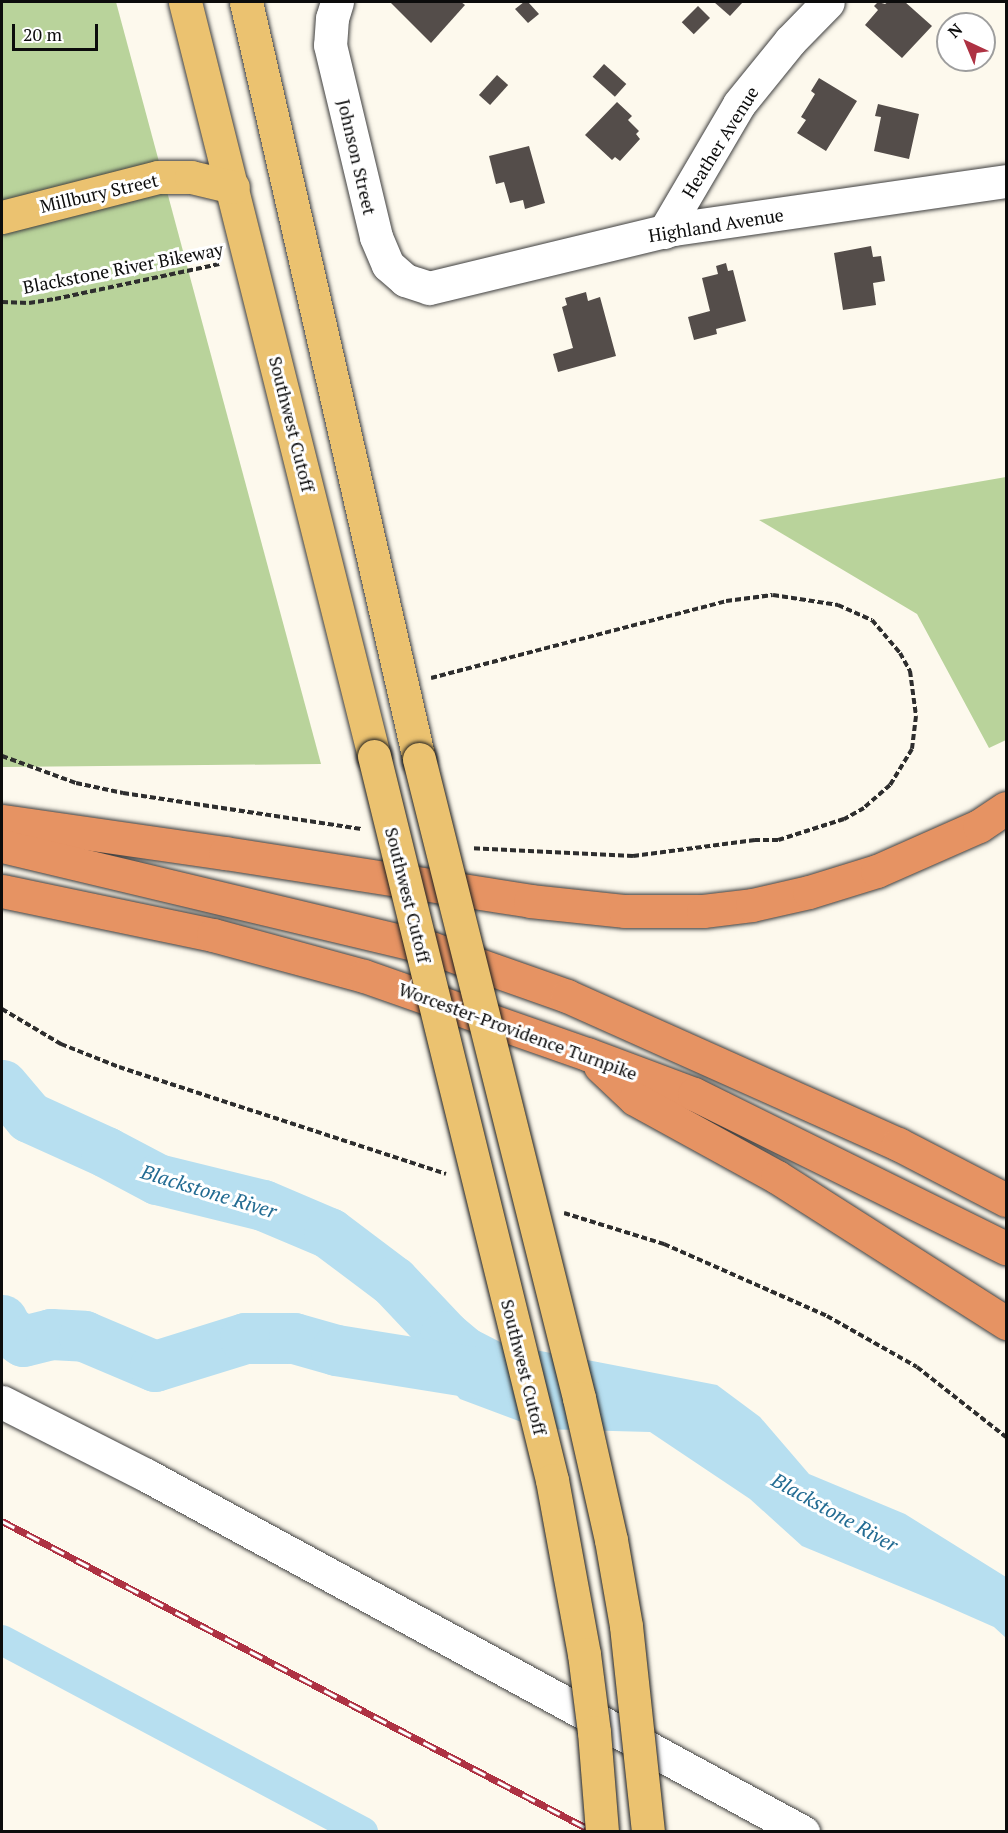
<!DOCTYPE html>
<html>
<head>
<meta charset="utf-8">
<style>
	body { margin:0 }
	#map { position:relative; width:1008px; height:1833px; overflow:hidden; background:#fdf9ed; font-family:"PT Serif",serif }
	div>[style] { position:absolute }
	.forest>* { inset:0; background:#b9d39b }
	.water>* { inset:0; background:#b7dff0 }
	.canal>* { height:30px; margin:-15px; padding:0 15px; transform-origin:15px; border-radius:15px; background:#b7dff0 }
	.river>* { height:51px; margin:-25.5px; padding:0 25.5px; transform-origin:25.5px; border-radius:25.5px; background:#b7dff0 }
	.building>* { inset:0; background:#544d4a; transform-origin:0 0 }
	.path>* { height:4px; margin-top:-2px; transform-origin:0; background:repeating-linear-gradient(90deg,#2e2e2e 0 6px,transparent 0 9px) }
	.roads { filter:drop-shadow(0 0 2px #3f3f3f) drop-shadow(0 0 2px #3f3f3f) }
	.minor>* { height:33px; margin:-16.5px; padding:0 16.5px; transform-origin:16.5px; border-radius:16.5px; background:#fff }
	.major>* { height:33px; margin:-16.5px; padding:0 16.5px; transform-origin:16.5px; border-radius:16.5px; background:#ebc270 }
	.highway>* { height:33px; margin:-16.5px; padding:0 16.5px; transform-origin:16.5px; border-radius:16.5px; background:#e69363 }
	.rail>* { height:7px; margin-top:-3.5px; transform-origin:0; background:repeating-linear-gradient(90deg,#fff 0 14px,#ae3243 0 28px); box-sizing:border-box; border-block:2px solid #ae3243 }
	.bridges { filter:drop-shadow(0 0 2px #1d1d1d) drop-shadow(0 0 2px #1d1d1d) }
	.major-bridge>* { height:33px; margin:-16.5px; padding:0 16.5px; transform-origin:16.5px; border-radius:16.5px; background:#ebc270 }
	span { translate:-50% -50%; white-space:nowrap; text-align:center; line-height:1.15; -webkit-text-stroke:6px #fff; paint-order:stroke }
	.street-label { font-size:18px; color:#0c0c0c }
	.water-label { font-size:20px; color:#226b92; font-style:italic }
	.frame { position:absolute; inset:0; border:3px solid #0c0c0c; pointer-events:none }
	.north { position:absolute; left:936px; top:12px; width:60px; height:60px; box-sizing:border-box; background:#fff; border:2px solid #9e9e9e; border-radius:50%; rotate:316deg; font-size:16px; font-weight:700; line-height:24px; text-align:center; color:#0c0c0c }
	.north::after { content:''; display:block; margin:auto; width:21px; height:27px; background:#ae3243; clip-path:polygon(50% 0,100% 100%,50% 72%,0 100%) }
	.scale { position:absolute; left:12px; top:24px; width:86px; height:27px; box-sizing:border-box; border:3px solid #0c0c0c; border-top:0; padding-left:8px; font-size:18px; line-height:21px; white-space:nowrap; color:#0c0c0c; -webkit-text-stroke:4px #fff; paint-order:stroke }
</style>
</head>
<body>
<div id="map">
	<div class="forest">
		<div style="clip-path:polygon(2px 2px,116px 2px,321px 764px,2px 767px)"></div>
		<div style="clip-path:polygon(1006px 477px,1006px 740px,989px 748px,917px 614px,759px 520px)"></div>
	</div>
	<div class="water">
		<div style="clip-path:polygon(428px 1305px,504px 1344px,717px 1385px,760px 1417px,809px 1474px,905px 1514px,1006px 1577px,1006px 1638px,994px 1627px,935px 1601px,802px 1546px,750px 1499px,650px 1432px,540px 1429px,460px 1399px,429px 1364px,417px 1328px)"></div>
	</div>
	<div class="canal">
		<div style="left:2px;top:1640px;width:409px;rotate:28deg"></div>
	</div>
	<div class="river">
		<div style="left:2px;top:1085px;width:42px;rotate:49.8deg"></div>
		<div style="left:29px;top:1117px;width:85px;rotate:24.4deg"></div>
		<div style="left:106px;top:1152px;width:58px;rotate:27.9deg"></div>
		<div style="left:157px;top:1179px;width:109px;rotate:13.8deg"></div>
		<div style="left:263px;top:1205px;width:72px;rotate:23deg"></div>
		<div style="left:329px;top:1233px;width:80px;rotate:36.9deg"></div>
		<div style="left:393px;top:1281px;width:76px;rotate:46.6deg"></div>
		<div style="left:445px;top:1336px;width:39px;rotate:40deg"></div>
		<div style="left:2px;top:1320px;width:9px;rotate:69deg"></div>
		<div style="left:5px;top:1328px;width:22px;rotate:36deg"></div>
		<div style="left:23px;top:1341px;width:29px;rotate:-14deg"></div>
		<div style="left:51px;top:1334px;width:33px;rotate:3deg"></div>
		<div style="left:84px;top:1336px;width:77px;rotate:22.9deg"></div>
		<div style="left:155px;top:1366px;width:94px;rotate:-17.3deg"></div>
		<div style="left:245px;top:1338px;width:49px"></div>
		<div style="left:294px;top:1338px;width:44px;rotate:15.9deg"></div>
		<div style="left:336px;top:1350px;width:158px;rotate:9.1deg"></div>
	</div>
	<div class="building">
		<div style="clip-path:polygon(390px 2px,461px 2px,465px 5px,431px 43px)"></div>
		<div style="clip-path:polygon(524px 2px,528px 2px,539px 14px,528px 23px,515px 9px)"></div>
		<div style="clip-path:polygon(714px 2px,743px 2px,730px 16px)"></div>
		<div style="clip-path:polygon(878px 2px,885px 4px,888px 2px,905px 2px,932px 26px,902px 58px,865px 25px,878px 10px,874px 6px)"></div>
		<div style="left:698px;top:6px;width:17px;height:23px;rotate:45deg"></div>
		<div style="left:604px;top:64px;width:30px;height:17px;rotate:42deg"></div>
		<div style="left:497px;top:75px;width:15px;height:27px;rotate:42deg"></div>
		<div style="clip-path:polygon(819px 78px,857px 101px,826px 151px,797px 133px,806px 120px,801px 117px,815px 94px,811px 91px)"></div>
		<div style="clip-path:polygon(617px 102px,632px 116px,628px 120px,639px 131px,636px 134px,640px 139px,620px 161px,615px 157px,612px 160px,585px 135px)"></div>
		<div style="clip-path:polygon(878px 104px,919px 114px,909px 159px,874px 151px,881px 117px,875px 116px)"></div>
		<div style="clip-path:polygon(529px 146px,545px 203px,525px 209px,523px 200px,510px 203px,504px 182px,496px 184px,489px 156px)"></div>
		<div style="clip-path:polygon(871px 246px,873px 257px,881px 256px,885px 281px,873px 283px,876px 305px,843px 310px,834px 253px)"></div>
		<div style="clip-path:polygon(726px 263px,728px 271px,733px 270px,746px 321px,716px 329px,717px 334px,694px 340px,688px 317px,710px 311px,702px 278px,718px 274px,716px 266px)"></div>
		<div style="clip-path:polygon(586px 292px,588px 301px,600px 297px,616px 356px,558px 372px,553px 354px,573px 348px,562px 307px,567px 305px,565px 298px)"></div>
	</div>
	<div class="path">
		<div style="left:2px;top:302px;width:27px;rotate:2deg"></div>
		<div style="left:29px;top:303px;width:26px;rotate:-9deg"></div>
		<div style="left:55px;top:299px;width:168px;rotate:-12deg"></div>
		<div style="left:431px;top:678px;width:305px;rotate:-14.6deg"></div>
		<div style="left:726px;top:601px;width:47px;rotate:-7.3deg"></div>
		<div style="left:773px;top:595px;width:66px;rotate:8.7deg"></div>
		<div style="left:838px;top:605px;width:37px;rotate:24deg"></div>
		<div style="left:872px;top:620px;width:43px;rotate:49.7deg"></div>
		<div style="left:900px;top:653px;width:21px;rotate:61deg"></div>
		<div style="left:910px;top:671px;width:45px;rotate:82.4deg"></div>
		<div style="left:916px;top:716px;width:33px;rotate:97deg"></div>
		<div style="left:912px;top:749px;width:42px;rotate:121.4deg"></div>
		<div style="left:890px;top:785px;width:35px;rotate:139deg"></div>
		<div style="left:864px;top:808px;width:23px;rotate:151deg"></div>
		<div style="left:844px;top:819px;width:69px;rotate:162.3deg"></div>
		<div style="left:778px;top:840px;width:23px;rotate:180deg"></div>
		<div style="left:755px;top:840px;width:123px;rotate:172.5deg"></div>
		<div style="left:633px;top:856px;width:161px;rotate:-177.2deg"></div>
		<div style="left:2px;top:756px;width:79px;rotate:20deg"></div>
		<div style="left:76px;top:783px;width:48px;rotate:12deg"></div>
		<div style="left:123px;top:793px;width:241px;rotate:8.6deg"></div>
		<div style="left:2px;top:1009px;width:69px;rotate:30.7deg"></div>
		<div style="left:61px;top:1044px;width:62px;rotate:21.6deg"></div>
		<div style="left:119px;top:1067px;width:344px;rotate:18.1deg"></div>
		<div style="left:564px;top:1213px;width:105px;rotate:17.2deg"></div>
		<div style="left:664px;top:1244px;width:178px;rotate:23.8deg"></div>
		<div style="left:827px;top:1316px;width:103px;rotate:29.5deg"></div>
		<div style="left:917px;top:1367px;width:113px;rotate:38.2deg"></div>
	</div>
	<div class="roads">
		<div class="minor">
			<div style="left:337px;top:2px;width:17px;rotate:107deg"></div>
			<div style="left:332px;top:18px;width:27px;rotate:94deg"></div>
			<div style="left:330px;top:45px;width:197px;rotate:76.5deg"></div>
			<div style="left:376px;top:237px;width:30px;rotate:67deg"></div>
			<div style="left:388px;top:265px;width:23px;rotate:41deg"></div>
			<div style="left:405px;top:280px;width:25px;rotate:18deg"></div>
			<div style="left:429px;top:288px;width:251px;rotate:-13.6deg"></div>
			<div style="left:673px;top:229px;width:336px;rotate:-8.2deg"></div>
			<div style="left:664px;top:232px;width:148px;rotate:-59.6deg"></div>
			<div style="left:739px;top:104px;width:81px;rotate:-51deg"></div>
			<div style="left:790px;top:41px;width:54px;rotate:-45.7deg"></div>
			<div style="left:2px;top:1402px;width:161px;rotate:26.9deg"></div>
			<div style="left:146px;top:1475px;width:748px;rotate:28.52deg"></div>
		</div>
		<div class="major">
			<div style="left:185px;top:2px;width:777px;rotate:75.93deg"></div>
			<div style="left:246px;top:2px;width:777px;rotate:77.13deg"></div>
			<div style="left:2px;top:217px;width:161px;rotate:-14.4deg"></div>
			<div style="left:158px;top:177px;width:33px"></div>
			<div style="left:191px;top:177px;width:43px;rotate:13.4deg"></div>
		</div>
		<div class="highway">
			<div style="left:2px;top:821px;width:225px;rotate:8.2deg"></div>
			<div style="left:225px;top:853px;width:309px;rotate:8.9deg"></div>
			<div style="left:530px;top:901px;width:96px;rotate:6deg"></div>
			<div style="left:625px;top:911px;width:78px"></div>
			<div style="left:703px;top:911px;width:49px;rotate:-7deg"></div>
			<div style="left:752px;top:905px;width:58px;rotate:-12.8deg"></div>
			<div style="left:809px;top:892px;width:71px;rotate:-17.2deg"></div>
			<div style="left:877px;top:871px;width:111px;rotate:-23.8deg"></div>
			<div style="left:979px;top:826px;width:32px;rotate:-34deg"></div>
			<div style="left:2px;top:846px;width:441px;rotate:13.4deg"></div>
			<div style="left:431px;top:948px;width:144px;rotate:19.4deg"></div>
			<div style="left:567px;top:996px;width:363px;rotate:24.1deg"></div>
			<div style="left:898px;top:1144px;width:122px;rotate:27.4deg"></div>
			<div style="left:2px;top:891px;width:216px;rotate:11.8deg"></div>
			<div style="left:213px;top:935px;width:156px;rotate:15.2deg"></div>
			<div style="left:364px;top:976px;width:236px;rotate:19.3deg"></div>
			<div style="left:587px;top:1054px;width:114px;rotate:20.5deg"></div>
			<div style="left:694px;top:1094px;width:348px;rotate:26.3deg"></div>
			<div style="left:600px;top:1066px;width:48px;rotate:43.3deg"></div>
			<div style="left:635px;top:1099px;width:162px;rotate:28.8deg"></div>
			<div style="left:777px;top:1177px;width:272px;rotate:32.5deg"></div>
		</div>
	</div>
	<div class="rail">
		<div style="left:2px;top:1521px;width:669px;rotate:27.71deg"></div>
	</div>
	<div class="bridges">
		<div class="major-bridge">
			<div style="left:374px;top:756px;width:746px;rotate:76.19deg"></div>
			<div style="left:552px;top:1480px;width:177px;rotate:79.6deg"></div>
			<div style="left:584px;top:1654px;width:79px;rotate:82.7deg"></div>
			<div style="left:594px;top:1732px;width:100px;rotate:85.4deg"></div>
			<div style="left:419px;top:759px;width:659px;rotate:75.94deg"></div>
			<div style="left:579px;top:1398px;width:146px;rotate:77.3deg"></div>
			<div style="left:611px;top:1540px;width:87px;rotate:80.1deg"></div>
			<div style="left:626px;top:1626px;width:207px;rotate:83.9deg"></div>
		</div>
	</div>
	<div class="street-label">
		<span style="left:720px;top:142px;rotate:-58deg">Heather Avenue</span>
		<span style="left:357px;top:157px;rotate:77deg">Johnson Street</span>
		<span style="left:99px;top:193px;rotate:-13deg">Millbury Street</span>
		<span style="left:716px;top:225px;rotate:-9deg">Highland Avenue</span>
		<span style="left:123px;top:268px;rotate:-11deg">Blackstone River Bikeway</span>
		<span style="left:292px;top:424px;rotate:76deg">Southwest Cutoff</span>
		<span style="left:408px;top:895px;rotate:76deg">Southwest Cutoff</span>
		<span style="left:518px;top:1031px;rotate:20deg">Worcester-Providence Turnpike</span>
		<span style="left:524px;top:1367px;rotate:76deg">Southwest Cutoff</span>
	</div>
	<div class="water-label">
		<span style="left:209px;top:1191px;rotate:17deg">Blackstone River</span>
		<span style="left:835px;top:1512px;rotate:29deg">Blackstone River</span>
	</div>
	<div class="frame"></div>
	<div class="north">N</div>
	<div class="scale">20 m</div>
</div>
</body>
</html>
